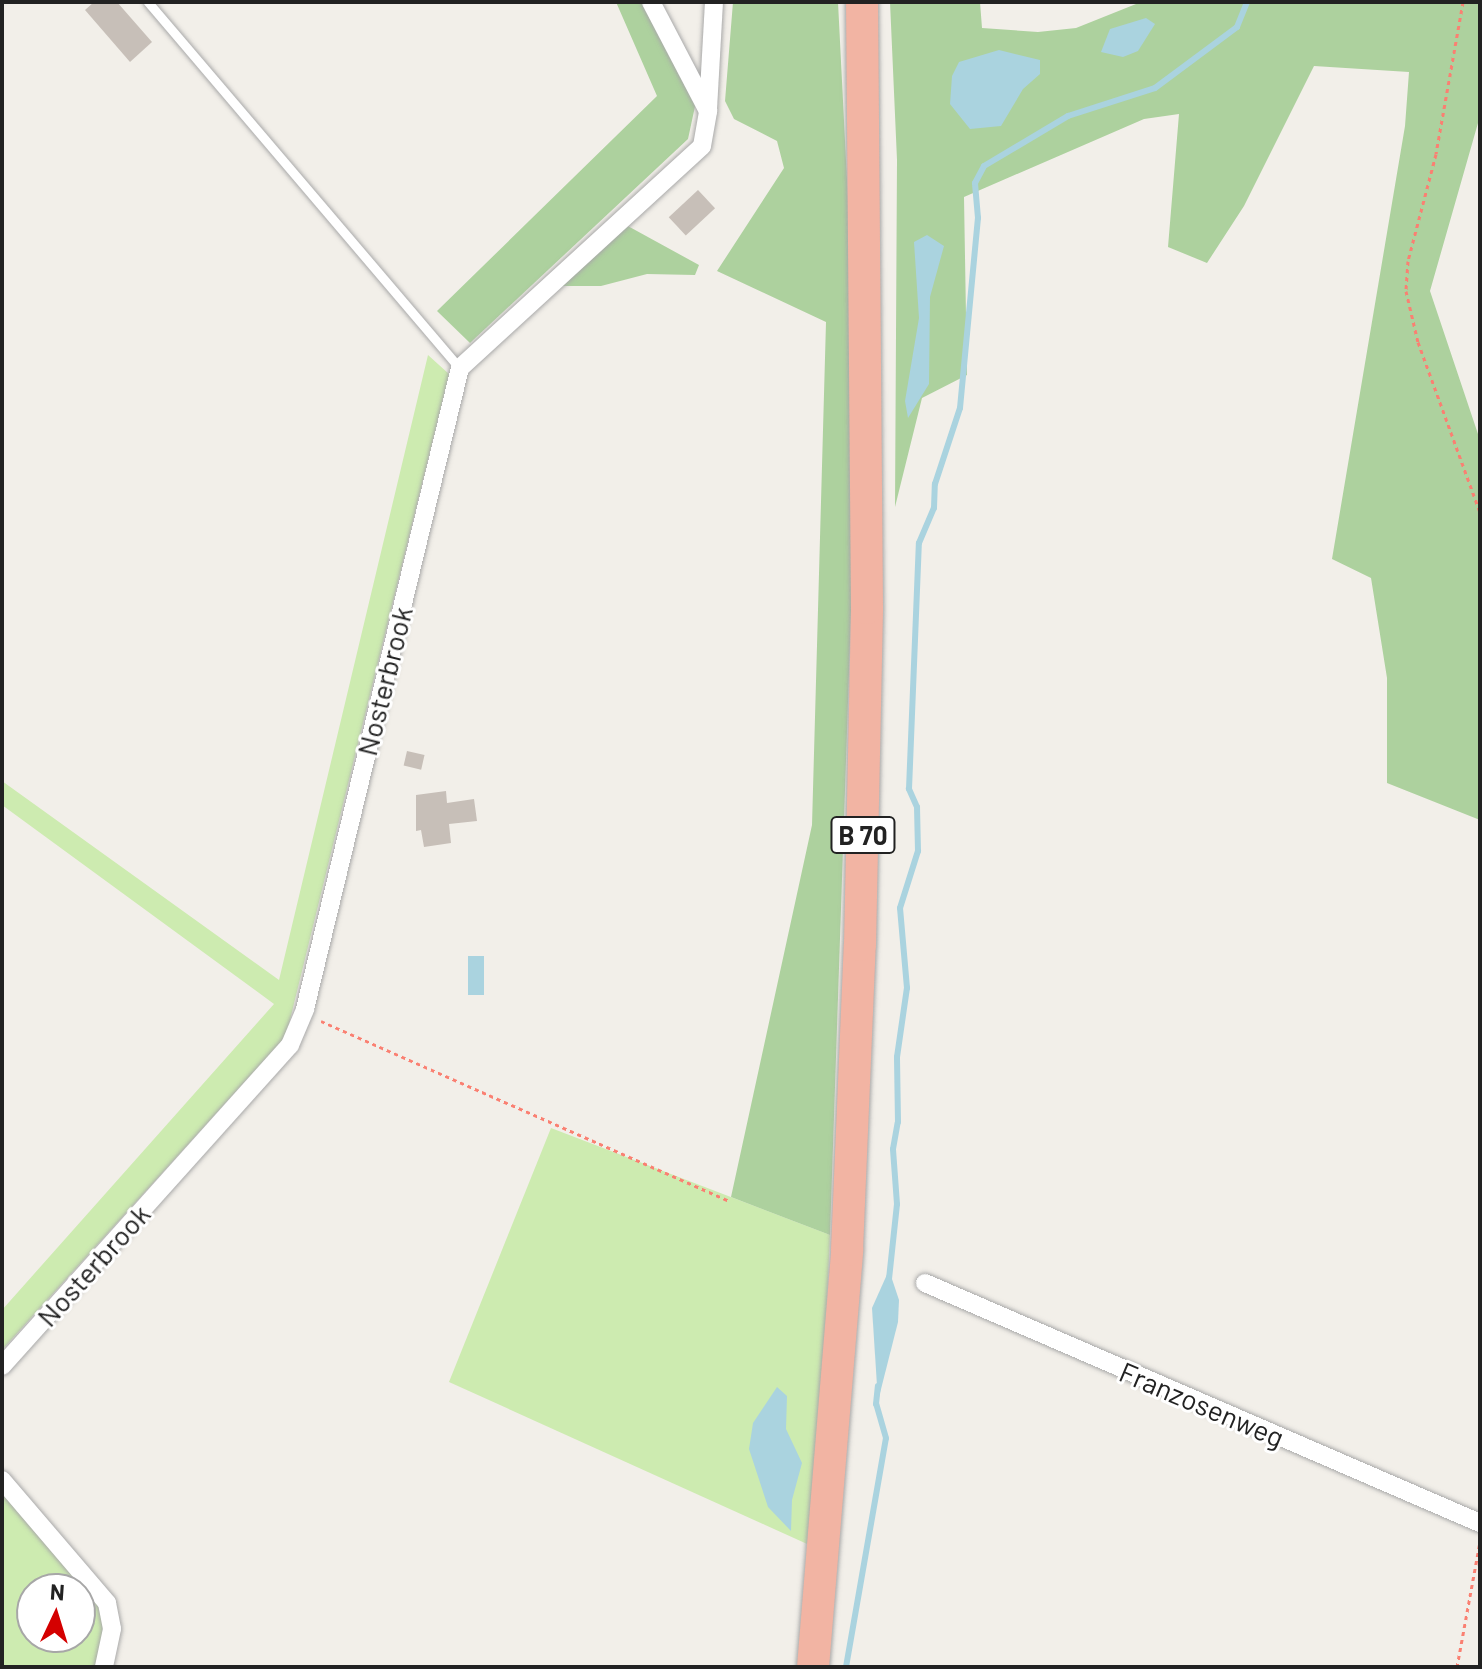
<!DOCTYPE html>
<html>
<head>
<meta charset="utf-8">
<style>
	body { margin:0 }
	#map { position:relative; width:1482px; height:1669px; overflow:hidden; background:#f2efe9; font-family:Barlow,sans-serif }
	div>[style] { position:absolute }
	.grass>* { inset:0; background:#cdebb0 }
	.forest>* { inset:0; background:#add19e }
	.water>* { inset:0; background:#aad3df; transform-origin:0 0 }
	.stream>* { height:6px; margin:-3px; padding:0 3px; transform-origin:3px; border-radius:3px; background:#aad3df }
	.building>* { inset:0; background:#c7bfb8; transform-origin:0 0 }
	.path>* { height:3px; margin-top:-1.5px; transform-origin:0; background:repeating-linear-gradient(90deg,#fa8072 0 4px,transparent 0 8px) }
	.roads { filter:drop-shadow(0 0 2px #a9a9a9) drop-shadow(0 0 2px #a9a9a9) }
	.service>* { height:9px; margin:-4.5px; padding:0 4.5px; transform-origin:4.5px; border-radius:4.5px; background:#fff }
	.minor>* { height:18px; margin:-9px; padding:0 9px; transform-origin:9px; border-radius:9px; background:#fff }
	.trunk>* { height:32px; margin:-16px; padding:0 16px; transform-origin:16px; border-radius:16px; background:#f2b4a3 }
	span { translate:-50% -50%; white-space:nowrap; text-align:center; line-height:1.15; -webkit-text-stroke:6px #fff; paint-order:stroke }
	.shield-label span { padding:2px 6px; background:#fff; border:2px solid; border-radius:6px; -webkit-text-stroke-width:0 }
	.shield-label { font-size:26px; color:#222; font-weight:700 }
	.street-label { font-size:28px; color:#222 }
	.frame { position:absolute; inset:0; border:4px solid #222; pointer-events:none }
	.north { position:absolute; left:16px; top:1573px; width:80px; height:80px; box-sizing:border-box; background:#fff; border:2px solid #a7a7a7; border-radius:50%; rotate:4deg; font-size:22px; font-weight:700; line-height:32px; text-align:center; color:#222 }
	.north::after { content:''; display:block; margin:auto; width:28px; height:36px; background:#d40000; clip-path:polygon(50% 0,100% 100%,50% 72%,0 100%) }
</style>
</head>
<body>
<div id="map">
	<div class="grass">
		<div style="clip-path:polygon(428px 355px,449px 374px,286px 1036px,2px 1350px,2px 1310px,274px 1004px,2px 805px,2px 781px,279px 980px)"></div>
		<div style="clip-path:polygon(551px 1128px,830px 1235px,816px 1548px,449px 1382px)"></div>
		<div style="clip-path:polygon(evenodd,2px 1493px,101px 1606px,104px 1630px,96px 1667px,2px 1667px,2px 1493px,32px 1589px,80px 1589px,80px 1637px,32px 1637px,32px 1589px)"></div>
	</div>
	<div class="forest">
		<div style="clip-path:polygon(616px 2px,643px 2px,697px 97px,688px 139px,470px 343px,437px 311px,657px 96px)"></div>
		<div style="clip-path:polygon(733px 2px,838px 2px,855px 338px,852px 583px,830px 1235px,731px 1197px,812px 825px,826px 322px,717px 271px,784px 168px,777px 141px,734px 119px,725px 101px)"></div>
		<div style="clip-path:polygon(890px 2px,980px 2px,982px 28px,1038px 32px,1076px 28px,1141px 2px,1480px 2px,1480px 116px,1430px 291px,1480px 440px,1480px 820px,1387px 783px,1387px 678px,1371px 578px,1332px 559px,1405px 126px,1409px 72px,1314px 66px,1244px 206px,1207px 263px,1168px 247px,1179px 114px,1144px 119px,964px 197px,967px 375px,922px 398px,895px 507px,897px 160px)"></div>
		<div style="clip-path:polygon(626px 225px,699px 265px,695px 275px,647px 274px,601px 286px,558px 286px)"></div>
	</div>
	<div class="water">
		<div style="clip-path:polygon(1146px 18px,1155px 24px,1138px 51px,1123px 57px,1101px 52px,1110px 29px)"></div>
		<div style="clip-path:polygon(999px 50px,1040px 60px,1040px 74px,1023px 89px,1001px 126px,970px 129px,950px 104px,952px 76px,959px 62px)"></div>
		<div style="clip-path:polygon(927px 235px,944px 246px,930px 297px,929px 384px,908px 418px,905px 401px,919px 318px,914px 242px)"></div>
		<div style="left:468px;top:956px;width:16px;height:39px"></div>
		<div style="clip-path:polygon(889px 1270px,899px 1300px,898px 1322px,878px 1401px,872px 1308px)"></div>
		<div style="clip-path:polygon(777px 1387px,787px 1396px,786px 1429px,802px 1463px,792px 1500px,791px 1531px,768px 1507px,749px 1449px,753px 1423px)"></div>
	</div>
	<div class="stream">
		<div style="left:889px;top:1279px;width:75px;rotate:-83.9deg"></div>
		<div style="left:897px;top:1204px;width:55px;rotate:-94.2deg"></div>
		<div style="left:893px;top:1149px;width:27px;rotate:-80deg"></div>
		<div style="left:898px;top:1122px;width:65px;rotate:-90.9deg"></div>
		<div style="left:897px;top:1057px;width:70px;rotate:-81.8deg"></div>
		<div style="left:907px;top:988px;width:80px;rotate:-95deg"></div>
		<div style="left:900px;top:908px;width:60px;rotate:-72.5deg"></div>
		<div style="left:918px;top:851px;width:44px;rotate:-91.3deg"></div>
		<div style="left:917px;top:807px;width:20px;rotate:-114deg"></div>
		<div style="left:909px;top:789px;width:246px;rotate:-87.7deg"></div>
		<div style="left:919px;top:543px;width:38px;rotate:-67deg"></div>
		<div style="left:934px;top:508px;width:24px;rotate:-88deg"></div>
		<div style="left:935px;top:484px;width:80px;rotate:-71.8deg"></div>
		<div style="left:960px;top:408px;width:191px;rotate:-84.6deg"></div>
		<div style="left:978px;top:218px;width:35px;rotate:-95deg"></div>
		<div style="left:975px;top:183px;width:19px;rotate:-62deg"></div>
		<div style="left:984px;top:166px;width:98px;rotate:-30.8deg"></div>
		<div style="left:1068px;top:116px;width:91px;rotate:-17.8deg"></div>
		<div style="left:1155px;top:88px;width:102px;rotate:-36.6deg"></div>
		<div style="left:1237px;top:27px;width:27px;rotate:-68deg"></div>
		<div style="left:846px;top:1667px;width:232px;rotate:-80.1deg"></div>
		<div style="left:886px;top:1438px;width:35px;rotate:-106deg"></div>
		<div style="left:876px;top:1404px;width:18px;rotate:-84deg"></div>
	</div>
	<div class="building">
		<div style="clip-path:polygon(94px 2px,117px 2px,152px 42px,130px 62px,85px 10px)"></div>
		<div style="left:698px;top:190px;width:25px;height:40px;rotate:47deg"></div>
		<div style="left:407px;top:751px;width:18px;height:15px;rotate:13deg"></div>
		<div style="clip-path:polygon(446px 791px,447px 803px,474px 799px,477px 821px,449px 824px,451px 843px,424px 847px,421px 830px,416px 831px,416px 795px)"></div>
	</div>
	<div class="path">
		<div style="left:1463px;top:2px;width:154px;rotate:100.1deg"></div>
		<div style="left:1436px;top:154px;width:111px;rotate:104.7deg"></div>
		<div style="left:1408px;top:261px;width:30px;rotate:94deg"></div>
		<div style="left:1406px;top:291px;width:52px;rotate:76.8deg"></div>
		<div style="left:1418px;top:342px;width:181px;rotate:70deg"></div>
		<div style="left:321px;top:1021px;width:446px;rotate:23.8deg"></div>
		<div style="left:1457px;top:1667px;width:127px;rotate:-79.6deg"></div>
	</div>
	<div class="roads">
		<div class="service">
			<div style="left:148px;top:2px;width:481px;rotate:49.6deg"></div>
		</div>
		<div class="minor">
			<div style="left:708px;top:109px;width:107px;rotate:-86.8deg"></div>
			<div style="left:925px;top:1283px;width:605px;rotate:23.39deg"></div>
			<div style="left:2px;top:1366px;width:431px;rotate:-48.1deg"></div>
			<div style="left:290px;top:1045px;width:39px;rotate:-67deg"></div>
			<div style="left:305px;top:1009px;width:659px;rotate:-76.41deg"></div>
			<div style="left:460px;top:368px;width:328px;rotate:-42.5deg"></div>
			<div style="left:702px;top:146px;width:36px;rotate:-80deg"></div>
			<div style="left:708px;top:111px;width:123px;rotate:-117.6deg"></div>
			<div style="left:2px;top:1480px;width:162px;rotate:49.5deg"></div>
			<div style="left:107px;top:1603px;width:26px;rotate:79deg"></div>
			<div style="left:112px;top:1629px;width:39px;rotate:102deg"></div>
		</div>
		<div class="trunk">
			<div style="left:813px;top:1667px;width:418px;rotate:-85.3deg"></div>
			<div style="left:847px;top:1250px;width:305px;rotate:-87.6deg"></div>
			<div style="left:860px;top:945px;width:337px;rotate:-88.8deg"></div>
			<div style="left:867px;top:608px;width:606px;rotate:-90.47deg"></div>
		</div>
	</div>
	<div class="shield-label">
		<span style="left:863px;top:835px">B 70</span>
	</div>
	<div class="street-label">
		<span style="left:384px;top:681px;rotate:-76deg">Nosterbrook</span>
		<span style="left:93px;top:1265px;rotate:-48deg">Nosterbrook</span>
		<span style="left:1202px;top:1404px;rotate:23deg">Franzosenweg</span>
	</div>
	<div class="frame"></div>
	<div class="north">N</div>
</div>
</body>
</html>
